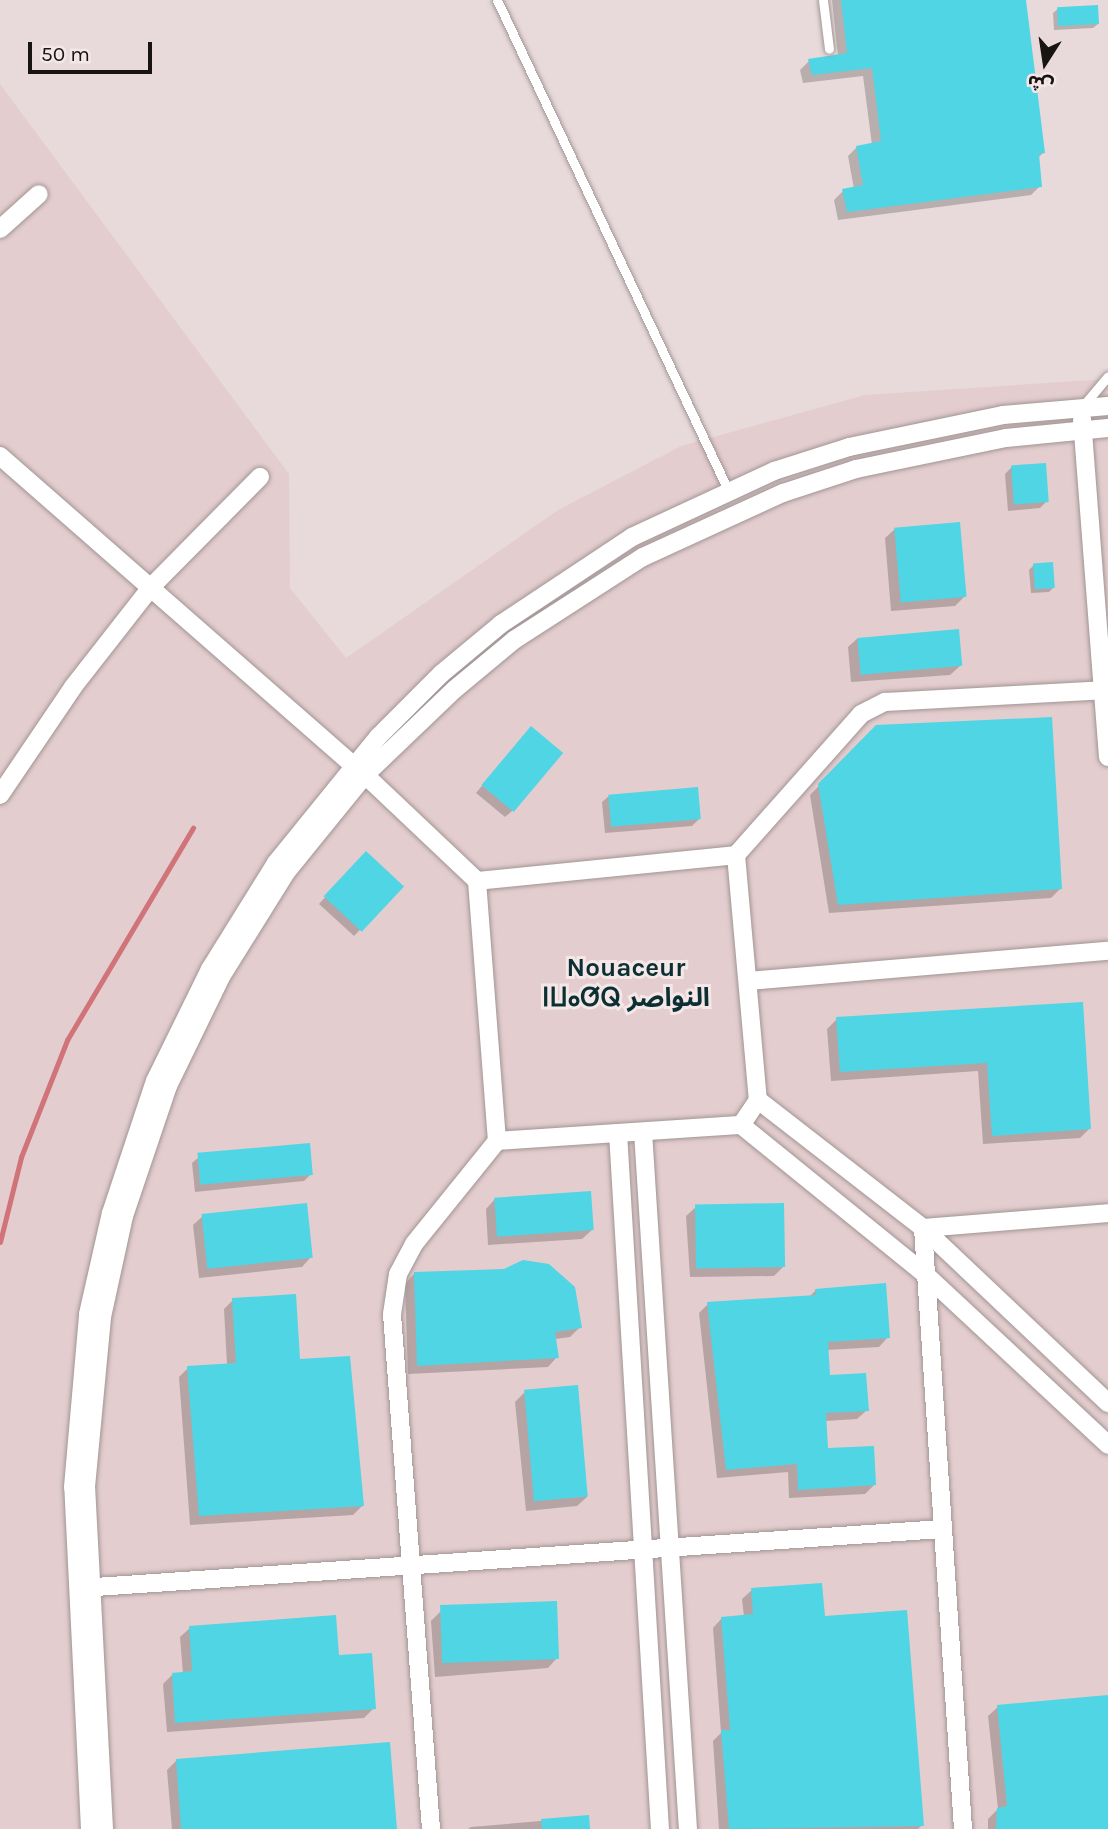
<!DOCTYPE html>
<html>
<head>
<meta charset="utf-8">
<style>
	body { margin:0 }
	#map { position:relative; width:1108px; height:1829px; overflow:hidden; background:#e8dada; font-family:Karla,"Noto Sans Arabic","Noto Sans Tifinagh",sans-serif }
	div>[style] { position:absolute }
	.built>* { inset:0; background:#e4cdce }
	.shadow>* { inset:0; background:#0003 }
	.stream>* { height:5px; margin:-2.5px; padding:0 2.5px; transform-origin:2.5px; border-radius:2.5px; background:#d0747a }
	.building>* { inset:0; background:#4fd5e4; transform-origin:0 0 }
	.roads { filter:drop-shadow(0 0 2px #a19595) drop-shadow(0 0 2px #a19595) }
	.service>* { height:9px; margin:-4.5px; padding:0 4.5px; transform-origin:4.5px; border-radius:4.5px; background:#fff }
	.minor>* { height:18px; margin:-9px; padding:0 9px; transform-origin:9px; border-radius:9px; background:#fff }
	span { translate:-50% -50%; white-space:nowrap; text-align:center; line-height:1.15; -webkit-text-stroke:6px #f5e7e8; paint-order:stroke }
	.district-label { font-size:26px; color:#0b2f32; font-weight:700 }
	.north { position:absolute; left:1010px; top:28px; width:70px; height:70px; -webkit-text-stroke:5px #f5e7e8; paint-order:stroke; rotate:192deg; font-size:19px; font-weight:700; line-height:28px; text-align:center; color:#181414 }
	.north::after { content:''; display:block; margin:auto; width:24px; height:32px; background:#181414; clip-path:polygon(50% 0,100% 100%,50% 72%,0 100%) }
	.scale { position:absolute; left:28px; top:42px; width:124px; height:32px; box-sizing:border-box; border:4px solid #181414; border-top:0; padding-left:9px; font-size:21px; line-height:24px; white-space:nowrap; color:#181414; -webkit-text-stroke:5px #f5e7e8; paint-order:stroke }
</style>
</head>
<body>
<div id="map">
	<div class="built">
		<div style="clip-path:polygon(0 84px,289px 474px,290px 588px,346px 658px,558px 510px,681px 446px,865px 395px,1108px 379px,1108px 1829px,0 1829px)"></div>
	</div>
	<div class="shadow">
		<div style="clip-path:polygon(832px 0,1024px 0,1043px 153px,1037px 159px,1040px 186px,1031px 195px,838px 220px,834px 200px,843px 191px,854px 189px,848px 156px,857px 147px,872px 145px,863px 76px,803px 83px,800px 70px,809px 61px,838px 56px)"></div>
		<div style="clip-path:polygon(1058px 9px,1098px 24px,1093px 28px,1054px 30px,1053px 13px)"></div>
		<div style="clip-path:polygon(1012px 467px,1047px 501px,1040px 508px,1008px 511px,1005px 474px)"></div>
		<div style="clip-path:polygon(895px 529px,965px 596px,955px 606px,891px 611px,885px 538px)"></div>
		<div style="clip-path:polygon(1034px 565px,1053px 588px,1049px 592px,1031px 593px,1029px 570px)"></div>
		<div style="clip-path:polygon(858px 638px,960px 666px,950px 675px,851px 682px,848px 647px)"></div>
		<div style="clip-path:polygon(876px 727px,1060px 889px,1051px 898px,829px 913px,810px 795px)"></div>
		<div style="clip-path:polygon(524px 735px,512px 811px,505px 817px,476px 793px)"></div>
		<div style="clip-path:polygon(609px 796px,699px 819px,692px 826px,605px 833px,602px 802px)"></div>
		<div style="clip-path:polygon(359px 860px,402px 886px,354px 936px,319px 904px)"></div>
		<div style="clip-path:polygon(1081px 1003px,1090px 1128px,1080px 1138px,983px 1144px,978px 1071px,831px 1081px,827px 1029px,837px 1019px)"></div>
		<div style="clip-path:polygon(199px 1157px,311px 1174px,304px 1181px,195px 1192px,192px 1163px)"></div>
		<div style="clip-path:polygon(495px 1199px,592px 1230px,582px 1239px,488px 1245px,486px 1209px)"></div>
		<div style="clip-path:polygon(696px 1207px,784px 1266px,774px 1276px,690px 1277px,686px 1216px)"></div>
		<div style="clip-path:polygon(203px 1216px,311px 1257px,302px 1267px,199px 1278px,193px 1225px)"></div>
		<div style="clip-path:polygon(414px 1274px,580px 1327px,570px 1337px,555px 1339px,557px 1357px,548px 1367px,408px 1374px,405px 1284px)"></div>
		<div style="clip-path:polygon(816px 1290px,888px 1337px,879px 1347px,826px 1350px,828px 1377px,867px 1410px,857px 1419px,825px 1421px,826px 1450px,874px 1485px,865px 1494px,789px 1498px,788px 1472px,717px 1478px,699px 1313px,708px 1304px,809px 1297px)"></div>
		<div style="clip-path:polygon(233px 1300px,299px 1361px,362px 1506px,353px 1515px,190px 1525px,179px 1377px,188px 1368px,227px 1365px,224px 1309px)"></div>
		<div style="clip-path:polygon(525px 1392px,587px 1497px,577px 1506px,526px 1511px,515px 1402px)"></div>
		<div style="clip-path:polygon(752px 1590px,823px 1618px,922px 1825px,918px 1829px,719px 1829px,713px 1741px,721px 1733px,713px 1628px,722px 1618px,744px 1617px,742px 1599px)"></div>
		<div style="clip-path:polygon(441px 1611px,557px 1658px,548px 1668px,435px 1677px,431px 1621px)"></div>
		<div style="clip-path:polygon(190px 1628px,338px 1657px,374px 1708px,364px 1718px,167px 1732px,163px 1684px,172px 1675px,183px 1674px,180px 1637px)"></div>
		<div style="clip-path:polygon(998px 1707px,1108px 1707px,1108px 1829px,988px 1829px,988px 1819px,998px 1809px,988px 1716px)"></div>
		<div style="clip-path:polygon(177px 1760px,395px 1829px,172px 1829px,167px 1770px)"></div>
		<div style="clip-path:polygon(588px 1817px,589px 1829px,468px 1829px,471px 1827px)"></div>
	</div>
	<div class="stream">
		<div style="left:0;top:1242px;width:88px;rotate:-76.1deg"></div>
		<div style="left:21px;top:1157px;width:126px;rotate:-68.5deg"></div>
		<div style="left:67px;top:1040px;width:247px;rotate:-59.3deg"></div>
	</div>
	<div class="building">
		<div style="clip-path:polygon(841px 0,1026px 0,1045px 153px,1039px 154px,1042px 187px,847px 212px,842px 189px,863px 185px,856px 146px,881px 141px,872px 68px,812px 75px,808px 59px,847px 53px)"></div>
		<div style="left:1098px;top:5px;width:19px;height:41px;rotate:87deg"></div>
		<div style="left:1046px;top:463px;width:39px;height:35px;rotate:86deg"></div>
		<div style="left:960px;top:522px;width:75px;height:66px;rotate:85deg"></div>
		<div style="left:1053px;top:562px;width:26px;height:20px;rotate:86deg"></div>
		<div style="left:959px;top:629px;width:37px;height:102px;rotate:85deg"></div>
		<div style="clip-path:polygon(1052px 717px,1062px 889px,838px 905px,818px 784px,876px 725px)"></div>
		<div style="left:531px;top:726px;width:42px;height:77px;rotate:40deg"></div>
		<div style="left:698px;top:787px;width:32px;height:90px;rotate:85deg"></div>
		<div style="left:366px;top:851px;width:52px;height:62px;rotate:43deg"></div>
		<div style="clip-path:polygon(1083px 1002px,1091px 1129px,992px 1136px,987px 1063px,840px 1072px,836px 1017px)"></div>
		<div style="left:310px;top:1143px;width:32px;height:113px;rotate:85deg"></div>
		<div style="left:591px;top:1191px;width:39px;height:97px;rotate:86deg"></div>
		<div style="left:307px;top:1203px;width:55px;height:106px;rotate:84deg"></div>
		<div style="left:784px;top:1203px;width:64px;height:89px;rotate:89deg"></div>
		<div style="clip-path:polygon(523px 1260px,549px 1264px,575px 1287px,582px 1328px,555px 1332px,559px 1358px,417px 1366px,414px 1272px,504px 1269px)"></div>
		<div style="clip-path:polygon(886px 1283px,890px 1338px,828px 1342px,830px 1375px,866px 1373px,869px 1411px,826px 1413px,828px 1448px,874px 1446px,876px 1485px,798px 1490px,797px 1464px,726px 1470px,707px 1302px,816px 1295px,815px 1289px)"></div>
		<div style="clip-path:polygon(296px 1294px,300px 1359px,350px 1356px,364px 1506px,199px 1516px,187px 1366px,236px 1363px,232px 1298px)"></div>
		<div style="left:578px;top:1385px;width:112px;height:54px;rotate:85deg"></div>
		<div style="clip-path:polygon(822px 1583px,825px 1616px,907px 1610px,924px 1826px,729px 1829px,721px 1730px,730px 1730px,721px 1617px,753px 1614px,751px 1588px)"></div>
		<div style="left:557px;top:1601px;width:58px;height:117px;rotate:88deg"></div>
		<div style="clip-path:polygon(336px 1615px,339px 1655px,372px 1653px,376px 1709px,175px 1723px,172px 1673px,192px 1671px,189px 1626px)"></div>
		<div style="clip-path:polygon(1108px 1695px,1108px 1829px,996px 1829px,997px 1808px,1007px 1806px,997px 1705px)"></div>
		<div style="clip-path:polygon(390px 1742px,397px 1829px,181px 1829px,176px 1759px)"></div>
		<div style="clip-path:polygon(589px 1815px,590px 1829px,542px 1829px,541px 1819px)"></div>
	</div>
	<div class="roads">
		<div class="service">
			<div style="left:497px;top:0;width:542px;rotate:64.76deg"></div>
			<div style="left:823px;top:0;width:49px;rotate:83deg"></div>
			<div style="left:1082px;top:407px;width:40px;rotate:-50deg"></div>
		</div>
		<div class="minor">
			<div style="left:0;top:229px;width:52px;rotate:-41.9deg"></div>
			<div style="left:1082px;top:419px;width:339px;rotate:85.6deg"></div>
			<div style="left:0;top:456px;width:485px;rotate:41.2deg"></div>
			<div style="left:365px;top:775px;width:154px;rotate:43.4deg"></div>
			<div style="left:477px;top:881px;width:261px;rotate:85.6deg"></div>
			<div style="left:497px;top:1141px;width:132px;rotate:128.9deg"></div>
			<div style="left:414px;top:1244px;width:34px;rotate:118deg"></div>
			<div style="left:398px;top:1274px;width:40px;rotate:98.5deg"></div>
			<div style="left:392px;top:1314px;width:516px;rotate:85.67deg"></div>
			<div style="left:0;top:795px;width:130px;rotate:-55.9deg"></div>
			<div style="left:73px;top:687px;width:127px;rotate:-52deg"></div>
			<div style="left:151px;top:587px;width:155px;rotate:-45.3deg"></div>
			<div style="left:736px;top:855px;width:246px;rotate:84.9deg"></div>
			<div style="left:758px;top:1100px;width:30px;rotate:124deg"></div>
			<div style="left:477px;top:881px;width:260px;rotate:-5.7deg"></div>
			<div style="left:736px;top:855px;width:188px;rotate:-48.4deg"></div>
			<div style="left:861px;top:714px;width:27px;rotate:-27deg"></div>
			<div style="left:885px;top:702px;width:223px;rotate:-3.1deg"></div>
			<div style="left:748px;top:981px;width:361px;rotate:-4.8deg"></div>
			<div style="left:758px;top:1100px;width:209px;rotate:37.8deg"></div>
			<div style="left:923px;top:1228px;width:255px;rotate:43.4deg"></div>
			<div style="left:643px;top:1132px;width:698px;rotate:86.31deg"></div>
			<div style="left:618px;top:1133px;width:697px;rotate:86.55deg"></div>
			<div style="left:497px;top:1141px;width:245px;rotate:-3.8deg"></div>
			<div style="left:741px;top:1125px;width:238px;rotate:39deg"></div>
			<div style="left:926px;top:1275px;width:249px;rotate:43deg"></div>
			<div style="left:81px;top:1588px;width:864px;rotate:-3.92deg"></div>
			<div style="left:90px;top:1829px;width:342px;rotate:-92.8deg"></div>
			<div style="left:73px;top:1487px;width:174px;rotate:-85deg"></div>
			<div style="left:88px;top:1314px;width:104px;rotate:-77.2deg"></div>
			<div style="left:111px;top:1213px;width:139px;rotate:-71.6deg"></div>
			<div style="left:155px;top:1081px;width:125px;rotate:-63.8deg"></div>
			<div style="left:210px;top:969px;width:125px;rotate:-58.1deg"></div>
			<div style="left:276px;top:863px;width:162px;rotate:-51deg"></div>
			<div style="left:378px;top:737px;width:89px;rotate:-45deg"></div>
			<div style="left:441px;top:674px;width:78px;rotate:-39.8deg"></div>
			<div style="left:501px;top:624px;width:157px;rotate:-33.6deg"></div>
			<div style="left:632px;top:537px;width:157px;rotate:-24.9deg"></div>
			<div style="left:774px;top:471px;width:79px;rotate:-17.7deg"></div>
			<div style="left:849px;top:447px;width:157px;rotate:-11.7deg"></div>
			<div style="left:1003px;top:415px;width:105px;rotate:-4.9deg"></div>
			<div style="left:104px;top:1829px;width:342px;rotate:-93deg"></div>
			<div style="left:86px;top:1487px;width:171px;rotate:-84.6deg"></div>
			<div style="left:102px;top:1317px;width:103px;rotate:-77.7deg"></div>
			<div style="left:124px;top:1216px;width:137px;rotate:-71.3deg"></div>
			<div style="left:168px;top:1086px;width:123px;rotate:-64.1deg"></div>
			<div style="left:222px;top:975px;width:123px;rotate:-58deg"></div>
			<div style="left:287px;top:871px;width:124px;rotate:-50.9deg"></div>
			<div style="left:365px;top:775px;width:124px;rotate:-43.7deg"></div>
			<div style="left:455px;top:689px;width:77px;rotate:-39.7deg"></div>
			<div style="left:514px;top:640px;width:153px;rotate:-32.8deg"></div>
			<div style="left:643px;top:557px;width:154px;rotate:-24.6deg"></div>
			<div style="left:783px;top:493px;width:77px;rotate:-18.2deg"></div>
			<div style="left:856px;top:469px;width:153px;rotate:-11.7deg"></div>
			<div style="left:1006px;top:438px;width:102px;rotate:-5.6deg"></div>
			<div style="left:963px;top:1829px;width:602px;rotate:-93.81deg"></div>
			<div style="left:923px;top:1228px;width:186px;rotate:-4.6deg"></div>
		</div>
	</div>
	<div class="district-label">
		<span style="left:626px;top:983px">Nouaceur<br>ⵏⵡⴰⵚⵕ النواصر</span>
	</div>
	<div class="north">ش</div>
	<div class="scale">50 m</div>
</div>
</body>
</html>
